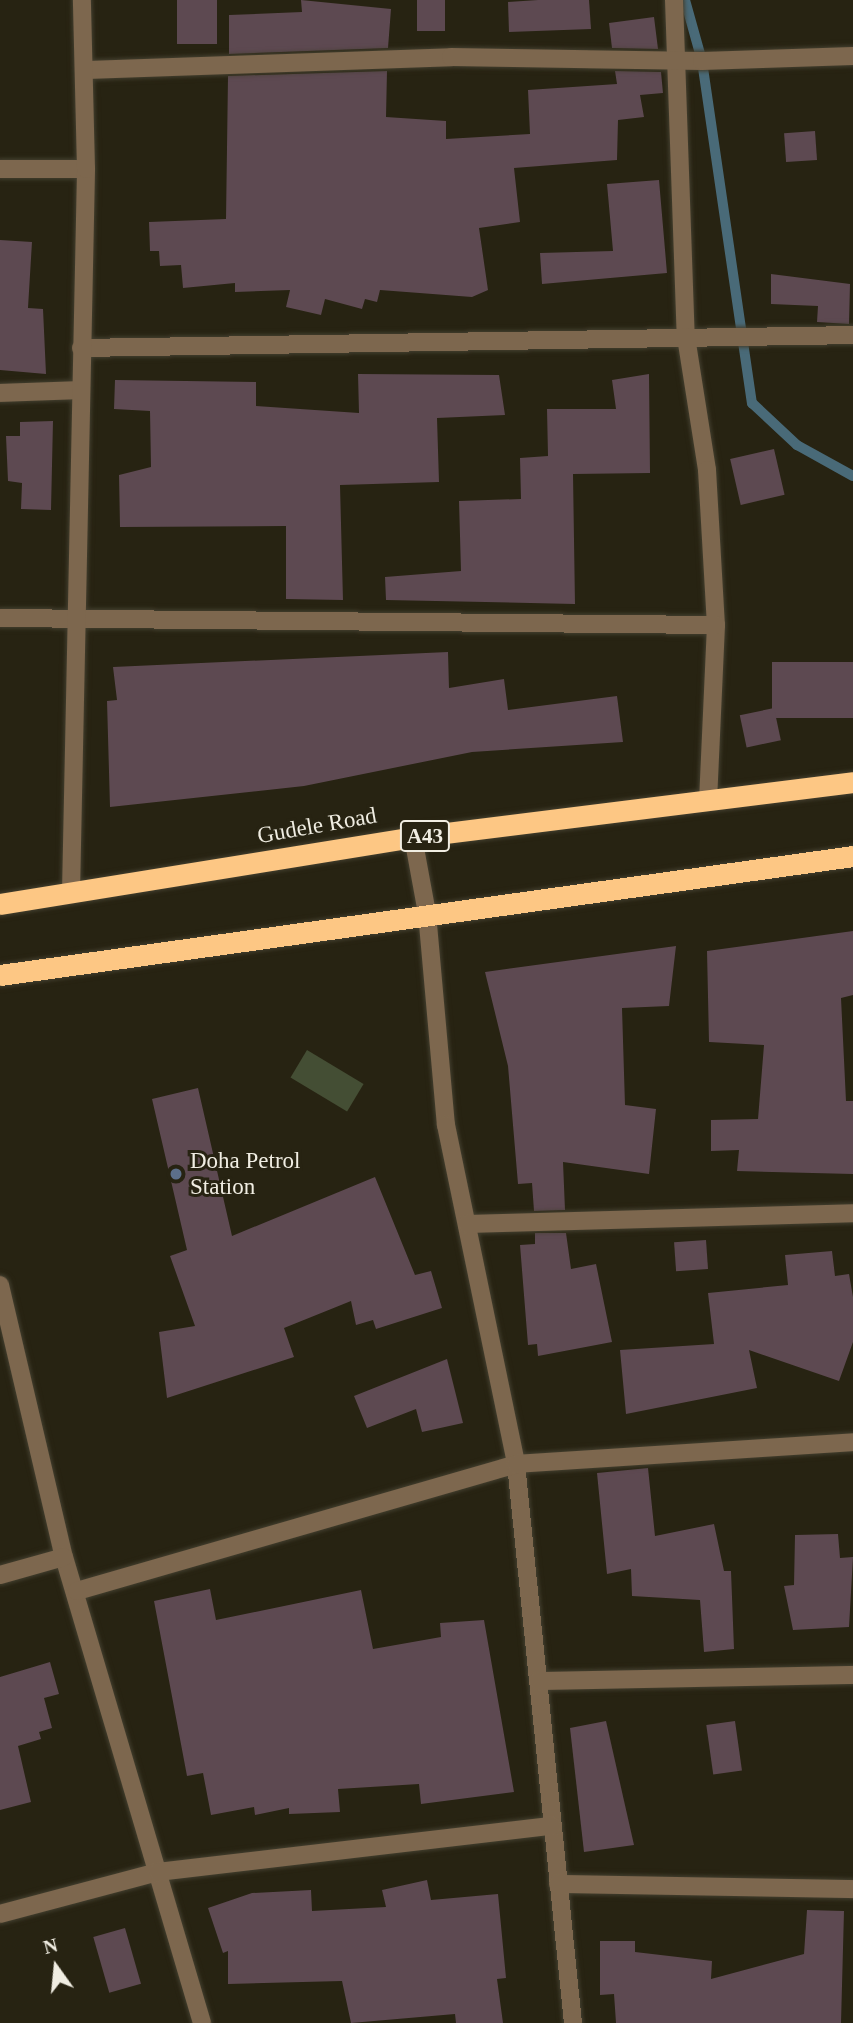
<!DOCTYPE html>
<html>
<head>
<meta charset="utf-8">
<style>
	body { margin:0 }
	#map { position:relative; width:853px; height:2023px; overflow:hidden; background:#272312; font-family:"Times New Roman",serif }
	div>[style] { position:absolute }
	.forest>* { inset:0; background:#444e34; transform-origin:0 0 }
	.stream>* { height:10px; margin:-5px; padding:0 5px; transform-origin:5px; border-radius:5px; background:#496a78 }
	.building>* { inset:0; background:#5d4951; transform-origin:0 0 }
	.roads { filter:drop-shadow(0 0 2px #433f2f) drop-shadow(0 0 2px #433f2f) }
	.street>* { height:18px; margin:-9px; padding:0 9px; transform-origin:9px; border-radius:9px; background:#7d674e }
	.highway>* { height:21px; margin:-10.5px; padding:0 10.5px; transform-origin:10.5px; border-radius:10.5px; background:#fdc784 }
	.dots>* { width:19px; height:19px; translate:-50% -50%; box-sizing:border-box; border:4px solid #272312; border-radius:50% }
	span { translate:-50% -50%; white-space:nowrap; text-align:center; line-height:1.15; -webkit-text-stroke:6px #272312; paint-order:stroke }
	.shield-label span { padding:2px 5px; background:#272312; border:2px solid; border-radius:5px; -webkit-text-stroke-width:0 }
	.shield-label { font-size:21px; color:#f0ede2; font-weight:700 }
	.street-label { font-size:23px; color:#f0ede2 }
	.poi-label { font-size:23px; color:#f0ede2 }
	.left { translate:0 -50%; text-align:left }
	.north { position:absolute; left:21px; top:1932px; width:70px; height:70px; -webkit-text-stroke:5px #272312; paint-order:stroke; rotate:345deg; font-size:19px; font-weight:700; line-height:28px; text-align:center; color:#f0ede2 }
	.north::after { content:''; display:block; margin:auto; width:24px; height:32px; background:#f0ede2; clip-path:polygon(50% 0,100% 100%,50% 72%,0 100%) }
</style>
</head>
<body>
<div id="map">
	<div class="forest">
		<div style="left:307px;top:1050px;width:66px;height:32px;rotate:31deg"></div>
	</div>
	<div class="stream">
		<div style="left:685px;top:0;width:63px;rotate:74.4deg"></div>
		<div style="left:702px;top:61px;width:346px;rotate:81.7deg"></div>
		<div style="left:752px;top:403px;width:62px;rotate:43deg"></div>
		<div style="left:797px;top:445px;width:64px;rotate:29deg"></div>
	</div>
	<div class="building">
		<div style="left:177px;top:0;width:40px;height:44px"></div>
		<div style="clip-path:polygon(301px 0,391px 9px,388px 48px,229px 54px,229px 15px,302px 12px)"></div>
		<div style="left:417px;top:0;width:28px;height:31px"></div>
		<div style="clip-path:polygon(538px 0,589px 0,591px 29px,509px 32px,508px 2px)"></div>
		<div style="clip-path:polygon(654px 17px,658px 49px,612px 48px,609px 23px)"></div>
		<div style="clip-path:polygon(387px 71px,386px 117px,446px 121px,446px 139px,530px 134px,528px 90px,617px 84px,615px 71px,661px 72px,663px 93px,640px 95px,644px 117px,618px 120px,617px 160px,514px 168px,520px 222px,479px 228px,488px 290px,472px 297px,380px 290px,377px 302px,365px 299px,362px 309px,325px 299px,321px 315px,286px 307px,290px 290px,235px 292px,235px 283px,183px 288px,181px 265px,160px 266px,159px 251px,150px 251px,149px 222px,226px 219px,228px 76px)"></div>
		<div style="left:815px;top:131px;width:29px;height:31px;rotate:86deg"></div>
		<div style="clip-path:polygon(659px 180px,667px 273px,542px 284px,540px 253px,613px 251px,607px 184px)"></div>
		<div style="clip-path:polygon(0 240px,32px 242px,28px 308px,43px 309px,46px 374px,0 370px)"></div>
		<div style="clip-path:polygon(771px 274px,850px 284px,849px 324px,817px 322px,818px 306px,771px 304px)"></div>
		<div style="clip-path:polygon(358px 374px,499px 375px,505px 415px,437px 418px,439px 482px,340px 485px,343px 600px,286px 599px,286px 526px,120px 527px,119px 475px,151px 467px,150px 411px,114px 409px,115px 380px,256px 382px,256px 406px,359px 413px)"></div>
		<div style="clip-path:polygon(649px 374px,650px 473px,573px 474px,575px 604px,386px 600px,385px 577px,461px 571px,459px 501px,521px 499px,520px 458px,548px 456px,547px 409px,616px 409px,612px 380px)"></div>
		<div style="clip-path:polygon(53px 421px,51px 510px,21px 509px,22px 483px,8px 481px,6px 436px,20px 436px,20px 422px)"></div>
		<div style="left:774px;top:449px;width:47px;height:45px;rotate:77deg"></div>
		<div style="clip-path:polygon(448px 652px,449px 688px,504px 679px,508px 710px,617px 696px,623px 742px,472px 752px,304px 786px,110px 807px,107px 701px,117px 700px,113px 667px)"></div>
		<div style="left:853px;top:662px;width:56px;height:81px;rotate:90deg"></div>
		<div style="left:774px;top:708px;width:33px;height:35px;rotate:78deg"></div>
		<div style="clip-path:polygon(853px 931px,853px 995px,841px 998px,846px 1101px,853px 1101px,853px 1174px,737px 1171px,739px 1150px,711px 1151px,711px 1120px,758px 1119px,764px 1045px,709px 1042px,707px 951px)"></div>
		<div style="clip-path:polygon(676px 946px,669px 1006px,622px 1008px,625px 1105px,656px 1109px,649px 1174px,563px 1162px,565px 1210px,534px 1211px,532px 1183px,518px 1184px,508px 1066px,485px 972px)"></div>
		<div style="clip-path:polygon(198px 1088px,232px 1236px,375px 1177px,415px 1275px,431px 1271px,442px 1308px,376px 1329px,373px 1320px,356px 1325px,351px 1301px,284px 1328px,294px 1357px,167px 1398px,159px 1332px,195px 1326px,170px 1256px,187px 1250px,152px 1099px)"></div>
		<div style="clip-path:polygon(535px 1233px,566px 1233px,571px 1269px,596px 1264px,612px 1342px,538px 1356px,537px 1344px,528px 1345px,520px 1245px,535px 1244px)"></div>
		<div style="left:706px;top:1240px;width:29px;height:32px;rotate:86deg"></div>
		<div style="clip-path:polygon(832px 1251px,835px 1276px,849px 1274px,853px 1297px,853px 1342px,839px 1381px,749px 1350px,757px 1388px,626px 1414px,620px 1350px,714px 1344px,708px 1293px,788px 1285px,785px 1255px)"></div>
		<div style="clip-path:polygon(447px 1359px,463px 1423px,422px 1432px,416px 1409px,367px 1428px,354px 1396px)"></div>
		<div style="clip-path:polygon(648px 1468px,655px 1536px,714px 1524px,724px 1571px,731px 1571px,734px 1649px,704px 1652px,700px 1600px,632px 1596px,631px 1569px,607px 1574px,597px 1473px)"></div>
		<div style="clip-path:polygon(838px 1534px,840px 1558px,853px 1557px,849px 1627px,793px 1630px,784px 1586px,794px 1585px,795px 1535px)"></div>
		<div style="clip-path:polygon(210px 1589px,216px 1620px,361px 1590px,373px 1649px,441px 1637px,440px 1623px,484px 1620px,514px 1792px,421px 1804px,419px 1784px,338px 1789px,340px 1812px,289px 1814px,289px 1808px,255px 1815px,254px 1807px,211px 1815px,203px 1773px,187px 1776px,154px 1601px)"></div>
		<div style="clip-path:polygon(50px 1662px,59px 1694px,44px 1698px,52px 1728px,39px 1732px,41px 1739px,18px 1746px,31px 1802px,0 1810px,0 1677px)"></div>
		<div style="clip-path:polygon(606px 1721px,634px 1845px,584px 1852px,570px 1728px)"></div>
		<div style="left:735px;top:1721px;width:50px;height:29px;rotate:82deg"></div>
		<div style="clip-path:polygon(427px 1880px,431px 1900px,498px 1894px,506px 1978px,497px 1979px,503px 2023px,456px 2023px,455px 2014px,351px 2023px,342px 1981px,228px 1984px,228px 1951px,223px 1953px,208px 1908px,252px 1893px,311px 1890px,312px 1911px,386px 1907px,382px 1890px)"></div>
		<div style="clip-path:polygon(807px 1910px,844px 1911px,841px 2023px,616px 2023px,614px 1994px,600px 1995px,600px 1941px,635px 1941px,635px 1952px,712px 1961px,711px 1979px,804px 1954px)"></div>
		<div style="left:125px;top:1928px;width:58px;height:33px;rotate:74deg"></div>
	</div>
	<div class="roads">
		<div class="street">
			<div style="left:674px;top:0;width:337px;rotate:88deg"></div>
			<div style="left:686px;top:337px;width:135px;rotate:81deg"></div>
			<div style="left:707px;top:470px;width:155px;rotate:86.7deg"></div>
			<div style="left:716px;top:625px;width:177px;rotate:92.6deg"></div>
			<div style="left:87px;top:70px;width:364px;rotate:-2deg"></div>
			<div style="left:451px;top:57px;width:251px;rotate:0.9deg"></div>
			<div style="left:702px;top:61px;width:151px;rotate:-1.9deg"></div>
			<div style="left:0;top:169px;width:86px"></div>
			<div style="left:81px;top:348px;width:772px;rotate:-0.96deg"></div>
			<div style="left:0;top:393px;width:80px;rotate:-2.1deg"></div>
			<div style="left:0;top:618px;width:716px;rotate:0.56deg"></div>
			<div style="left:413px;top:837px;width:77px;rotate:79.6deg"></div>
			<div style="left:427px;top:913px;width:213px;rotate:84.9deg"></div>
			<div style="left:446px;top:1125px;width:346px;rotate:78.3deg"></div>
			<div style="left:516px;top:1464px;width:562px;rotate:84.18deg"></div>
			<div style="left:71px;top:893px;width:724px;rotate:-88.81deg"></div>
			<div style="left:86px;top:169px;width:169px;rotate:-91.4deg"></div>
			<div style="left:467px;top:1224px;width:386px;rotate:-1.6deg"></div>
			<div style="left:0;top:1285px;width:279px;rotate:76.8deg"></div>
			<div style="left:64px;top:1557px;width:486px;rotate:73.5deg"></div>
			<div style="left:0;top:1575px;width:66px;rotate:-15.7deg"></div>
			<div style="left:77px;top:1591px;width:457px;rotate:-16.1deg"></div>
			<div style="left:516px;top:1464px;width:338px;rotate:-3.7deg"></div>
			<div style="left:538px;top:1681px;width:315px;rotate:-1.1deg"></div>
			<div style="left:558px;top:1884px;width:295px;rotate:1deg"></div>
			<div style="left:0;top:1914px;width:163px;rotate:-14.9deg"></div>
			<div style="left:158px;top:1872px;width:397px;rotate:-6.7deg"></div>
		</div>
		<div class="highway">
			<div style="left:0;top:904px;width:418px;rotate:-9.2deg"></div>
			<div style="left:413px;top:837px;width:443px;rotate:-7.1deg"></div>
			<div style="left:0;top:975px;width:861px;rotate:-7.94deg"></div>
		</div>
	</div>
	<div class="dots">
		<div style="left:176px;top:1174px;background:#5c6f8a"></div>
	</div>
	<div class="shield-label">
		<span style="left:425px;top:836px">A43</span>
	</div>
	<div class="street-label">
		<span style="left:317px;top:826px;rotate:-10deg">Gudele Road</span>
	</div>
	<div class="poi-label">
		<span class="left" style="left:190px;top:1174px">Doha Petrol<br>Station</span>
	</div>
	<div class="north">N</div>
</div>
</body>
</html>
